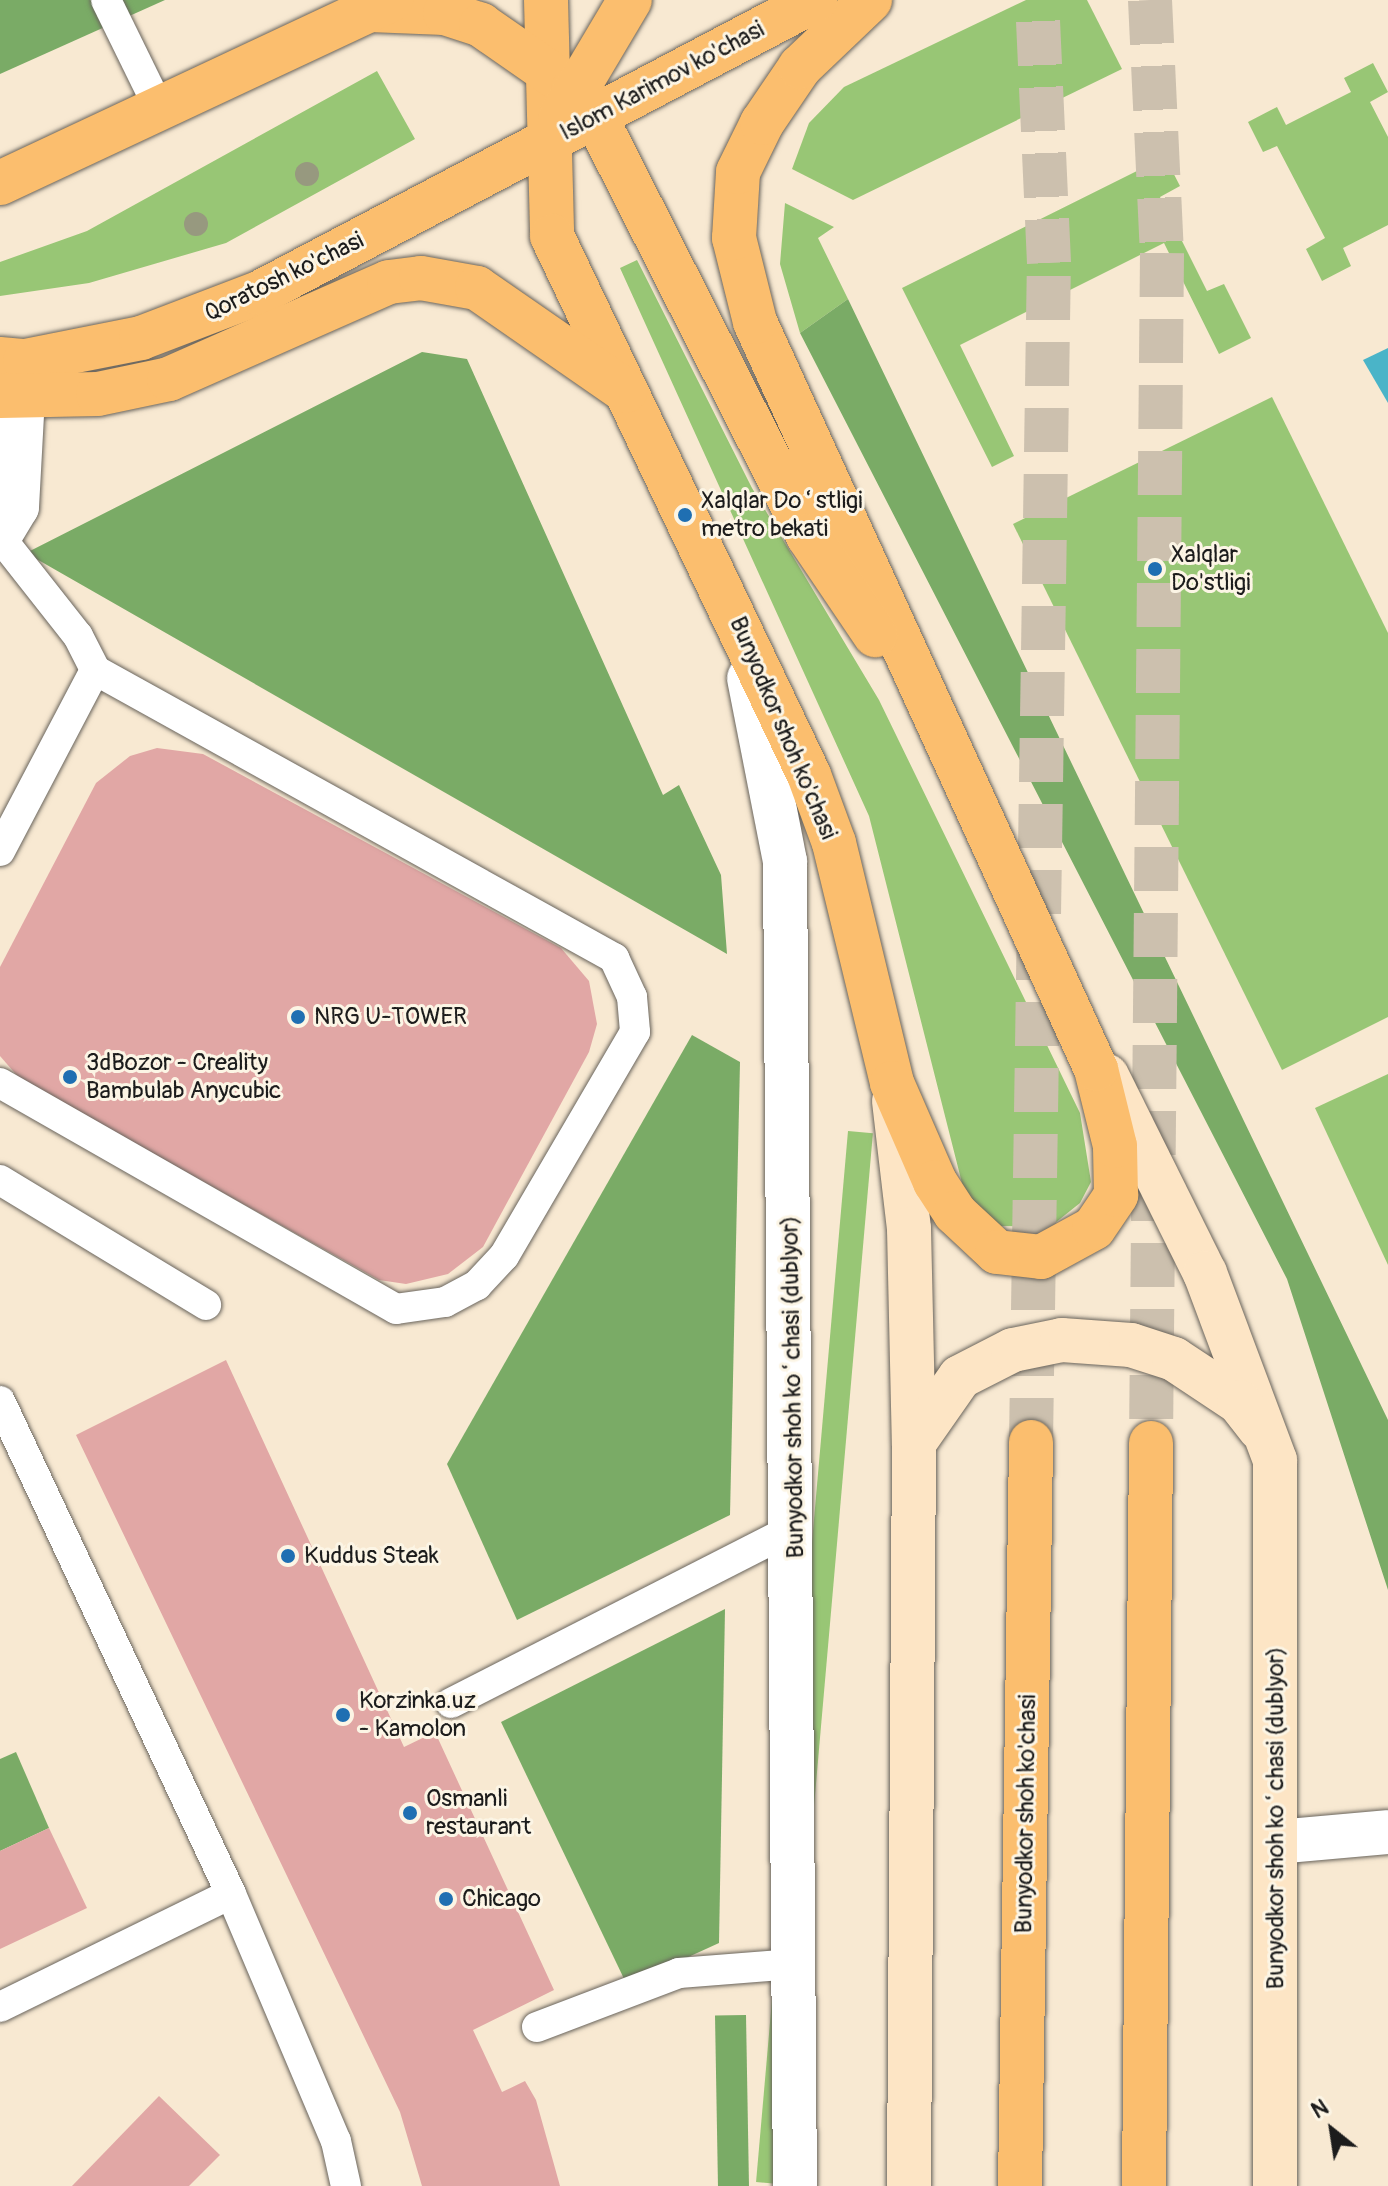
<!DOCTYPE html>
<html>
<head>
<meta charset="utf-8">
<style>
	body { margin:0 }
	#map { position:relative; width:1388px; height:2186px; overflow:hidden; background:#f8e9d2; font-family:Pangolin,sans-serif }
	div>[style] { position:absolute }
	.green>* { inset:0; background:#98c675; transform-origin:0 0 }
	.forest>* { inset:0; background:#7aab66; transform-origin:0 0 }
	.water>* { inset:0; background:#4ab4c8 }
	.building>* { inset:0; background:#e1a7a5 }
	.primary-tunnel>* { height:44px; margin-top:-22px; transform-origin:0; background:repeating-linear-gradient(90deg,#ccc0ae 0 44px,transparent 0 66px) }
	.roads { filter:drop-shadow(0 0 2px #69645c) drop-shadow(0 0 2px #69645c) }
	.lane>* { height:30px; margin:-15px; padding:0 15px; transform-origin:15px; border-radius:15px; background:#fff }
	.street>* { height:44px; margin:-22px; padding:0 22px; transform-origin:22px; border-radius:22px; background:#fff }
	.secondary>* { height:44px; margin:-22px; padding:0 22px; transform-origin:22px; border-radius:22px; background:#fde5c5 }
	.primary>* { height:44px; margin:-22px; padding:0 22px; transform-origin:22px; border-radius:22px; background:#fbbe6e }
	.trees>* { width:24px; height:24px; margin:-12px; border-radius:50%; background:#97997f }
	.dots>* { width:22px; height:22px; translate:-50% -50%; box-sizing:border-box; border:4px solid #fcf5e5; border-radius:50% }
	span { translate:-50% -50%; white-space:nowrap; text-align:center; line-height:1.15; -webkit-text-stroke:6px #fcf5e5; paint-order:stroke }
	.street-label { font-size:24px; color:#1c1c1c }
	.poi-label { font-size:24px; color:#1c1c1c }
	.left { translate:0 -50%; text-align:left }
	.north { position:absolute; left:1292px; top:2090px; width:80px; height:80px; -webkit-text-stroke:6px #fcf5e5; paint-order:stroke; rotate:330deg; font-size:22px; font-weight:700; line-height:32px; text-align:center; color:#1c1c1c }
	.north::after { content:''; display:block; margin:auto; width:28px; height:36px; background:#1c1c1c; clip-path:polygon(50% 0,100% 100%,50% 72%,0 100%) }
</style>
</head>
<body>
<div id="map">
	<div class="green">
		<div style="clip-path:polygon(1026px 0,1087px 0,1122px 69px,853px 200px,792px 169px,809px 123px,844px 87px)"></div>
		<div style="clip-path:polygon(1373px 63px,1388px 92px,1370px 102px,1388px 137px,1388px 225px,1343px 248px,1351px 266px,1322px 281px,1306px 249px,1325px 238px,1277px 146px,1263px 152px,1248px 122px,1277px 107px,1286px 125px,1351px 92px,1344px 78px)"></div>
		<div style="clip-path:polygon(377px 71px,415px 139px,226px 243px,89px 283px,0 296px,0 262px,87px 231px)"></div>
		<div style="clip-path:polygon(1165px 157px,1180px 186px,1160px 197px,1207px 291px,1224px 284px,1251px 338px,1219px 354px,1164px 243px,960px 345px,1014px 456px,992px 467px,902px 288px)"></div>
		<div style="clip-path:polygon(785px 203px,834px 227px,818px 238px,848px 299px,800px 333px,780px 264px)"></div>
		<div style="clip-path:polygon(637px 260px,752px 488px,879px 700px,1080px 1113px,1091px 1182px,1080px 1203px,1050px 1227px,1000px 1226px,964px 1191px,869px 816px,620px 268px)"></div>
		<div style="clip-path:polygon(1272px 397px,1388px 633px,1388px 1017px,1282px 1070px,1013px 524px)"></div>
		<div style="clip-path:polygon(1388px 1074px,1388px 1265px,1315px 1108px)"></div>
		<div style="left:848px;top:1131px;width:25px;height:1055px;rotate:5deg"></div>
	</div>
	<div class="forest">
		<div style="clip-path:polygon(0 0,165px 0,0 74px)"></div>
		<div style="clip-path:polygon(848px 299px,1388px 1420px,1388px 1590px,1287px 1279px,800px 333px)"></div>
		<div style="clip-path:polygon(422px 352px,467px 359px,663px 795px,679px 785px,721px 875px,727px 954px,26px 553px)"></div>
		<div style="clip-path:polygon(692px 1035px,740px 1062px,730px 1515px,517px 1620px,447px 1464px)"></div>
		<div style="clip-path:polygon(725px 1609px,719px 1943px,627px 1985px,501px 1722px)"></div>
		<div style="clip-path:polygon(16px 1752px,49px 1828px,0 1851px,0 1759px)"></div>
		<div style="left:746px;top:2015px;width:171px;height:31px;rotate:89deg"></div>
	</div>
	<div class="water">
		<div style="clip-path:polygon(1388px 348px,1388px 403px,1363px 360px)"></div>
	</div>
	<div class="building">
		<div style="clip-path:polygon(157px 748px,203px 754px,561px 948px,589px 981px,597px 1024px,589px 1052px,483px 1247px,448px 1274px,406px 1284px,379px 1280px,20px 1079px,0 1056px,0 967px,96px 783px,130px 756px)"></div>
		<div style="clip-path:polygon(226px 1360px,404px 1747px,435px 1732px,554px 1990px,473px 2030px,502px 2092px,525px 2081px,536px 2100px,560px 2186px,422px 2186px,400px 2112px,76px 1435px)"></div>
		<div style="clip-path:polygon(49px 1828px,87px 1908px,0 1949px,0 1851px)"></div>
		<div style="clip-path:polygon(159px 2096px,220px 2155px,189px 2186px,72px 2186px)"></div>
	</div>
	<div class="primary-tunnel">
		<div style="left:1150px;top:0;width:253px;rotate:87.3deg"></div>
		<div style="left:1162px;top:253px;width:1190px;rotate:90.53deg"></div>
		<div style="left:1031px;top:1442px;width:1179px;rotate:-89.13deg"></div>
		<div style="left:1049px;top:263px;width:263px;rotate:-92.6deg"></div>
	</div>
	<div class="roads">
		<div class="lane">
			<div style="left:106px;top:0;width:123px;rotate:63.9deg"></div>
			<div style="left:0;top:537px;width:126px;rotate:51.8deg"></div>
			<div style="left:78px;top:636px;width:38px;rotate:63deg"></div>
			<div style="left:95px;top:670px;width:594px;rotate:29.03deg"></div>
			<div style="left:614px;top:958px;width:43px;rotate:65.2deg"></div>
			<div style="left:632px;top:997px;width:35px;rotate:85deg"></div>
			<div style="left:635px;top:1032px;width:259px;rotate:120.3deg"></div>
			<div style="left:504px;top:1256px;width:40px;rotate:133deg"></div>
			<div style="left:477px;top:1285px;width:36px;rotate:152deg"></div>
			<div style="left:445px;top:1302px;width:49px;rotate:171.9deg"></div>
			<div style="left:396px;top:1309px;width:456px;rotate:-150.3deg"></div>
			<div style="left:0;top:851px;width:204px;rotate:-62.3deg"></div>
			<div style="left:0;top:1180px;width:241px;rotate:31.2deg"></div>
			<div style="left:0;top:1401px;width:544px;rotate:64.89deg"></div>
			<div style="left:231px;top:1894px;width:268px;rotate:67deg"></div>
			<div style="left:336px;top:2141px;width:46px;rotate:77.5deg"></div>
			<div style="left:451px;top:1703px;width:386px;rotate:-27deg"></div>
			<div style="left:0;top:2007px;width:257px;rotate:-26.1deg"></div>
			<div style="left:537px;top:2027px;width:152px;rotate:-20.8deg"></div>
			<div style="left:679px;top:1973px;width:115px;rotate:-4.5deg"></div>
		</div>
		<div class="street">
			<div style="left:0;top:535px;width:33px;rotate:-59deg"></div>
			<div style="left:17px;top:507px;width:146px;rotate:-86.9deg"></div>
			<div style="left:749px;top:678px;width:187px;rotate:78.9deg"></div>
			<div style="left:785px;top:861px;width:1325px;rotate:89.57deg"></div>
			<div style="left:1277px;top:1842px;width:111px;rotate:-5.1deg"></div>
		</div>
		<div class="secondary">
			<div style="left:1107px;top:1076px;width:220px;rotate:63.6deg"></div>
			<div style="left:1205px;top:1273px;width:200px;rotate:69.5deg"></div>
			<div style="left:1275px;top:1460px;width:726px;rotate:90deg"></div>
			<div style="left:894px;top:1101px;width:129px;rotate:83.3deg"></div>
			<div style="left:909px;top:1229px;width:216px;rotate:88.7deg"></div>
			<div style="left:914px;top:1445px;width:741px;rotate:90.39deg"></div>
			<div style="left:914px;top:1443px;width:80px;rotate:-55.1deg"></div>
			<div style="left:960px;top:1377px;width:59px;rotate:-27deg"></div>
			<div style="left:1013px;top:1350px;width:50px;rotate:-11.5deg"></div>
			<div style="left:1062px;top:1340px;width:69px;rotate:4.1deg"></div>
			<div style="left:1131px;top:1345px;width:45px;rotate:18deg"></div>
			<div style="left:1174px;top:1359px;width:78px;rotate:33.5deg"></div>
			<div style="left:1239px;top:1402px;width:34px;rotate:52deg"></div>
		</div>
		<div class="primary">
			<div style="left:546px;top:0;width:236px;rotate:88.5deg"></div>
			<div style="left:552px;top:236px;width:597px;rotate:64.51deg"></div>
			<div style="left:809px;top:775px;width:72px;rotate:69.8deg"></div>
			<div style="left:834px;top:843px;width:247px;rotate:76.4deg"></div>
			<div style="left:892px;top:1083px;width:108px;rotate:66.5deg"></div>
			<div style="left:935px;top:1182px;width:37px;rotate:57deg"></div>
			<div style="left:955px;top:1213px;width:57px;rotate:42.9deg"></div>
			<div style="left:997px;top:1252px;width:44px;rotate:6.5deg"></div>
			<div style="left:1041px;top:1257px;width:60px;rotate:-28.7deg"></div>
			<div style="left:1094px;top:1228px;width:40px;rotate:-56deg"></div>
			<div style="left:1116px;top:1195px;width:49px;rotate:-91.2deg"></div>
			<div style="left:1115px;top:1146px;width:79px;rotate:-103.9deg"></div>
			<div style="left:1096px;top:1069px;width:821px;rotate:-114.54deg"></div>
			<div style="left:755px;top:322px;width:87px;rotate:-104deg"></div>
			<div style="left:734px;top:238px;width:66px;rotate:-86.5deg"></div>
			<div style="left:738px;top:172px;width:55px;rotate:-63.9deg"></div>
			<div style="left:762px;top:123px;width:68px;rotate:-55.8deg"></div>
			<div style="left:800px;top:67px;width:97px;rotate:-43.7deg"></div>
			<div style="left:370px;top:10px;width:75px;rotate:2.3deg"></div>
			<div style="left:445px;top:13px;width:38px;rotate:18deg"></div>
			<div style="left:481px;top:25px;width:112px;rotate:34.8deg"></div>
			<div style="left:573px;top:89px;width:35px;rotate:51deg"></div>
			<div style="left:595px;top:116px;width:471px;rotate:63.1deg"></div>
			<div style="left:808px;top:536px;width:120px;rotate:55.9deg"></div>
			<div style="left:561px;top:116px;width:135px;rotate:-59.3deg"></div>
			<div style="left:0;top:183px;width:432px;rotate:-25.1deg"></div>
			<div style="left:0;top:359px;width:25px;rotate:5deg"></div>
			<div style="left:25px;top:361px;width:118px;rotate:-11.2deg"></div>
			<div style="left:141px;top:338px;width:126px;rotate:-20.9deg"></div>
			<div style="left:259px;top:293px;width:629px;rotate:-27.75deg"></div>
			<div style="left:0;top:396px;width:98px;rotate:-1.2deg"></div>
			<div style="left:98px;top:394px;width:73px;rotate:-11.9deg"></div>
			<div style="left:169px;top:379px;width:240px;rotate:-23.8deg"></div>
			<div style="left:389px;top:282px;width:32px;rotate:-7deg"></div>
			<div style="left:421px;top:278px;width:57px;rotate:10.1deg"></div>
			<div style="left:477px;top:288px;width:181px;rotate:34.7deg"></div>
			<div style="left:1020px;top:2186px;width:744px;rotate:-89.15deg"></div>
			<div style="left:1144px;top:2186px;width:743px;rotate:-89.46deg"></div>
		</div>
	</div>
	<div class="trees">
		<div style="left:307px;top:174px"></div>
		<div style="left:196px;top:224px"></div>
	</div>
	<div class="dots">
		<div style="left:685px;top:515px;background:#1f6fb2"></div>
		<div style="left:1155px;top:569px;background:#1f6fb2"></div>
		<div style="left:298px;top:1017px;background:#1f6fb2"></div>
		<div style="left:70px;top:1077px;background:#1f6fb2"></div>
		<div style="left:288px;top:1556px;background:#1f6fb2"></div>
		<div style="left:343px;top:1715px;background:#1f6fb2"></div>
		<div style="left:410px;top:1813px;background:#1f6fb2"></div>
		<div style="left:446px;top:1899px;background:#1f6fb2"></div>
	</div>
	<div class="street-label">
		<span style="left:662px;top:81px;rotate:-28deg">Islom Karimov ko'chasi</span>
		<span style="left:284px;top:277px;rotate:-26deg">Qoratosh ko'chasi</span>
		<span style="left:783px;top:728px;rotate:67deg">Bunyodkor shoh ko'chasi</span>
		<span style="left:793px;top:1387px;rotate:-91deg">Bunyodkor shoh koʻchasi (dublyor)</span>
		<span style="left:1026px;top:1814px;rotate:-89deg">Bunyodkor shoh ko'chasi</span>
		<span style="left:1276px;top:1818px;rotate:-90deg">Bunyodkor shoh koʻchasi (dublyor)</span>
	</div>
	<div class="poi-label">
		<span class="left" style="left:701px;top:515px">Xalqlar Doʻstligi<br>metro bekati</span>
		<span class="left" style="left:1171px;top:569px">Xalqlar<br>Do'stligi</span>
		<span class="left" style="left:314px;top:1017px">NRG U-TOWER</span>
		<span class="left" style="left:86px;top:1077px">3dBozor - Creality<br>Bambulab Anycubic</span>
		<span class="left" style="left:304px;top:1556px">Kuddus Steak</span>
		<span class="left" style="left:359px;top:1715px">Korzinka.uz<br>- Kamolon</span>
		<span class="left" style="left:426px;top:1813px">Osmanli<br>restaurant</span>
		<span class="left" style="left:462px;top:1899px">Chicago</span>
	</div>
	<div class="north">N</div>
</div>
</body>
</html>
